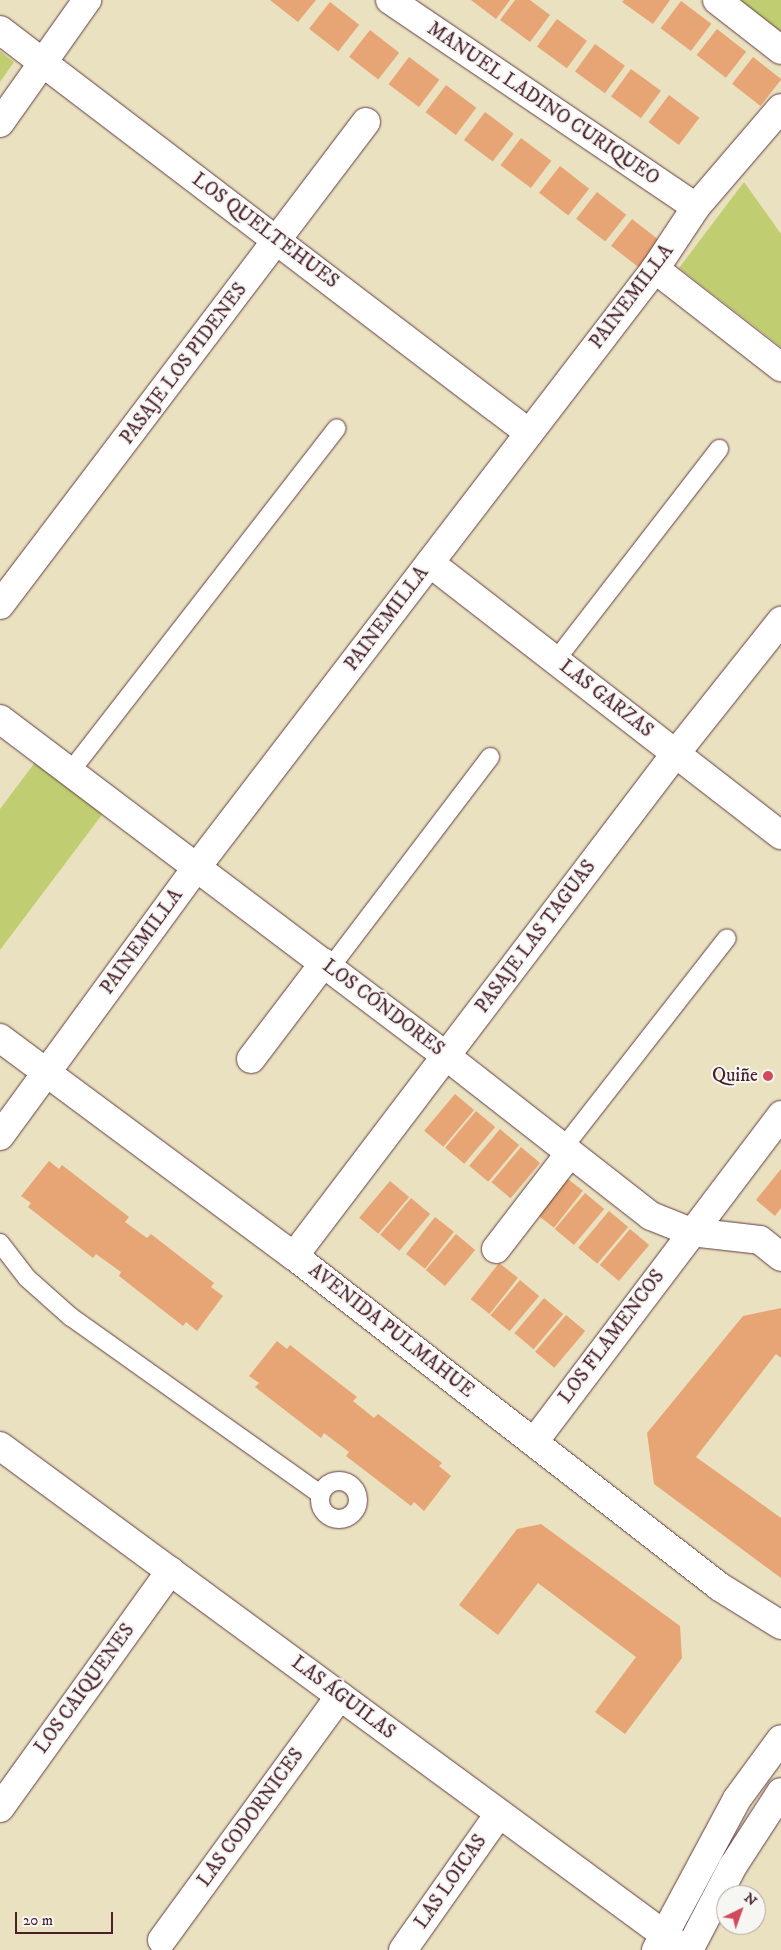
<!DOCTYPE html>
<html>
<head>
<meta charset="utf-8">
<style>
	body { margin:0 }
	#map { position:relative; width:781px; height:1950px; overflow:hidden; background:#eae1c0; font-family:"IM FELL DW Pica",serif }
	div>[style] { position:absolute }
	.green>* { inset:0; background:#c0ce71 }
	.building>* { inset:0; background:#e7a575; transform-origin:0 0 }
	.roads { filter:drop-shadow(0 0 1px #623c41) drop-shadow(0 0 1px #623c41) }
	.service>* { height:18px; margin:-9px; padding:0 9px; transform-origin:9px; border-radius:9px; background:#fff }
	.service>.ring { margin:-9px; padding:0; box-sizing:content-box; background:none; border:18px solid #fff; border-radius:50% }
	.minor>* { height:28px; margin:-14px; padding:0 14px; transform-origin:14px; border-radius:14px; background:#fff }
	.tertiary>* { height:28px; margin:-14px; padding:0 14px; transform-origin:14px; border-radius:14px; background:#fff }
	.secondary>* { height:28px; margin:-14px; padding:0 14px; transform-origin:14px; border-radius:14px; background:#fff }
	.dots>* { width:14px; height:14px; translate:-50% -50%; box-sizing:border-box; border:2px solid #f6f6f2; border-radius:50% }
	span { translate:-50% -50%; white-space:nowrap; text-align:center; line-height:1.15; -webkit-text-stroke:4px #f6f6f2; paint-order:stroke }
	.street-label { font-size:19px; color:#4a1f2b }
	.poi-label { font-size:19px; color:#4a1f2b }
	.right { translate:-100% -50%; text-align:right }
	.north { position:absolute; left:716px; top:1885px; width:50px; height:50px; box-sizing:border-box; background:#f6f6f2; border:1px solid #b1a0a2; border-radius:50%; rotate:42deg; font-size:14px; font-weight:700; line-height:20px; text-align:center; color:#4a1f2b }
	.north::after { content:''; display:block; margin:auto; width:18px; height:22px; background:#d1495b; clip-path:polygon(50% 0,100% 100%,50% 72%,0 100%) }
	.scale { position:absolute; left:15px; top:1912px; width:98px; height:22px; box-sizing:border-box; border:2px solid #4a1f2b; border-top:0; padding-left:6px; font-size:15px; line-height:18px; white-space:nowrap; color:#4a1f2b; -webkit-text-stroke:4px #f6f6f2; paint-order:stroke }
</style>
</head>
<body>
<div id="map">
	<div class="green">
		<div style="clip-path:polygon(723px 0,781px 0,781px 44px)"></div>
		<div style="clip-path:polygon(0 51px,14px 62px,0 82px)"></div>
		<div style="clip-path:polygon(744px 182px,781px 234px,781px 347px,679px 268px)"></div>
		<div style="clip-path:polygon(36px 761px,104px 812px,0 950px,0 809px)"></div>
	</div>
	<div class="building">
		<div style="clip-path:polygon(270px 0,316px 0,298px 22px)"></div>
		<div style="clip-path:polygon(471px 0,510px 0,496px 19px)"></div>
		<div style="clip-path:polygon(515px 0,530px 0,550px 15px,530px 42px,500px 20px)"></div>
		<div style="clip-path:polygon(624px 0,670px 0,653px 24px,622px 2px)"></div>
		<div style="left:681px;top:1px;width:38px;height:34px;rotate:37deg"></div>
		<div style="left:330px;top:2px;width:37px;height:34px;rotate:38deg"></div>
		<div style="left:557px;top:19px;width:37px;height:34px;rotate:36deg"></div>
		<div style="left:717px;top:29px;width:37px;height:33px;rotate:38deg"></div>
		<div style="left:370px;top:30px;width:37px;height:34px;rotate:38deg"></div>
		<div style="left:595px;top:44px;width:37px;height:34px;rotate:36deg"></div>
		<div style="left:409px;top:57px;width:38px;height:34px;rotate:37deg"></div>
		<div style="left:753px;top:57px;width:36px;height:34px;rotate:38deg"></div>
		<div style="left:631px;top:69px;width:37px;height:34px;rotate:36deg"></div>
		<div style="left:446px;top:85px;width:38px;height:34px;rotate:37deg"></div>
		<div style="left:669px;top:95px;width:38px;height:34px;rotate:37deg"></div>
		<div style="left:485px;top:112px;width:36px;height:35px;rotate:37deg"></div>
		<div style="left:521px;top:138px;width:38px;height:34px;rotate:37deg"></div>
		<div style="left:560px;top:166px;width:37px;height:34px;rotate:38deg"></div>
		<div style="left:597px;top:192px;width:37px;height:34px;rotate:38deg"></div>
		<div style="left:632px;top:219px;width:37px;height:34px;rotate:38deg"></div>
		<div style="left:455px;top:1094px;width:25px;height:48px;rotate:40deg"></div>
		<div style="left:476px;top:1111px;width:25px;height:48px;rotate:40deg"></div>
		<div style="left:500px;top:1129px;width:25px;height:48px;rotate:40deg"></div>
		<div style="left:521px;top:1147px;width:25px;height:46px;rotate:40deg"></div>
		<div style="clip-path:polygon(49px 1161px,59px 1169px,62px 1165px,129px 1217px,125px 1222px,147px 1238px,151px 1234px,214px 1283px,211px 1287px,223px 1296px,197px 1331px,186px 1322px,183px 1326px,119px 1276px,121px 1272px,96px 1254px,93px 1258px,28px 1207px,31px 1203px,21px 1196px)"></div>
		<div style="clip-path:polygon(781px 1169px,781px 1208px,775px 1216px,756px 1200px)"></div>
		<div style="left:564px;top:1176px;width:24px;height:47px;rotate:38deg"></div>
		<div style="left:390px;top:1181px;width:25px;height:48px;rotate:40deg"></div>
		<div style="left:585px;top:1193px;width:25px;height:47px;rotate:40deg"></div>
		<div style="left:411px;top:1198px;width:25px;height:48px;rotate:40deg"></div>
		<div style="left:609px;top:1211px;width:25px;height:48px;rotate:40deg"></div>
		<div style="left:435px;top:1217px;width:24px;height:47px;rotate:38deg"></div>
		<div style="left:630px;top:1229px;width:25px;height:47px;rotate:40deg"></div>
		<div style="left:456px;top:1234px;width:25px;height:47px;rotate:40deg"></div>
		<div style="left:499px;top:1263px;width:24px;height:46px;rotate:38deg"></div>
		<div style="left:520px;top:1280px;width:25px;height:46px;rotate:40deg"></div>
		<div style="left:544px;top:1298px;width:25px;height:46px;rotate:40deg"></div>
		<div style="clip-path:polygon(781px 1308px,781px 1358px,776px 1354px,696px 1457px,781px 1518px,781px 1578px,654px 1484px,647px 1433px,743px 1316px)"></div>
		<div style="left:566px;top:1315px;width:25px;height:48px;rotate:40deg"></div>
		<div style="clip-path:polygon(277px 1341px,287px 1349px,290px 1345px,357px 1397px,353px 1401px,374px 1418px,378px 1414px,442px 1463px,439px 1466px,451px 1476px,424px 1511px,414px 1502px,411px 1506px,346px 1456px,349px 1452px,324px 1433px,321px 1438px,255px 1387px,259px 1383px,249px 1376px)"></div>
		<div style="clip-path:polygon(541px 1524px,680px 1626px,682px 1658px,625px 1734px,595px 1712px,636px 1657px,538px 1583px,498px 1635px,459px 1605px,517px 1529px)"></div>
	</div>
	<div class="roads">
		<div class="service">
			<div style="left:556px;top:660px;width:267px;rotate:-52.3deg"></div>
			<div style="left:70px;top:772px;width:435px;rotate:-52.2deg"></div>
			<div style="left:330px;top:968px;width:265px;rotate:-52.8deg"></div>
			<div style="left:563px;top:1148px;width:266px;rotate:-52deg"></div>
			<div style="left:0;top:1243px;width:44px;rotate:52.4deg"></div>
			<div style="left:27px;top:1278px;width:59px;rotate:41.6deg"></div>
			<div style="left:71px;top:1317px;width:305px;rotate:35.4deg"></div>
			<div class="ring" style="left:320px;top:1481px;width:20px;height:20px"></div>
		</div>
		<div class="minor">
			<div style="left:390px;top:0;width:369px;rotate:34.1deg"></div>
			<div style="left:717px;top:0;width:81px;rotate:38deg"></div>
			<div style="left:0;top:30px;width:665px;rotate:37.3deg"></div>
			<div style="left:0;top:123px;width:151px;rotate:-54.7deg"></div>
			<div style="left:655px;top:269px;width:160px;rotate:37.9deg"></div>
			<div style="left:430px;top:563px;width:444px;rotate:37.8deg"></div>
			<div style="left:0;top:605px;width:606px;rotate:-52.85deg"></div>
			<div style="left:0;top:719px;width:559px;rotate:37.07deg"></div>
			<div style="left:446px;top:1056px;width:260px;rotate:38deg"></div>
			<div style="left:651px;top:1216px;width:43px;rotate:21.8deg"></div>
			<div style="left:691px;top:1232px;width:69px;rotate:6.6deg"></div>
			<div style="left:760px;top:1240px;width:27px;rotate:39deg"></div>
			<div style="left:251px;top:1059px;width:121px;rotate:-52.8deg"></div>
			<div style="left:0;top:1136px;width:332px;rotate:-53.8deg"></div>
			<div style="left:196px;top:868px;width:755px;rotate:-52.54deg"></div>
			<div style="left:655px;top:269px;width:74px;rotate:-56.5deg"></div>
			<div style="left:696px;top:207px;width:130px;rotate:-49.4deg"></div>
			<div style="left:496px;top:1249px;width:121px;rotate:-52.4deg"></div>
			<div style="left:294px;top:1256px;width:632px;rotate:-52.79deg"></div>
			<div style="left:676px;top:753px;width:169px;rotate:-51.5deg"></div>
			<div style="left:534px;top:1442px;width:410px;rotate:-52.9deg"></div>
			<div style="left:0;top:1446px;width:850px;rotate:36.34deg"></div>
			<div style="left:0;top:1808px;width:292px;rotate:-54.3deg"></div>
			<div style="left:162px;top:1940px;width:302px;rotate:-53.9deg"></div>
			<div style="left:403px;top:1950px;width:166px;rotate:-54.8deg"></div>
		</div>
		<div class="tertiary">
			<div style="left:0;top:1038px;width:366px;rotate:36.6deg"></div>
			<div style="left:294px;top:1256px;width:539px;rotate:37.85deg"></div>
			<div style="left:720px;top:1587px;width:72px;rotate:31.9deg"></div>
		</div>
		<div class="secondary">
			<div style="left:656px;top:1950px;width:171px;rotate:-61.8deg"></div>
			<div style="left:737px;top:1799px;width:74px;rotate:-53.7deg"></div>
			<div style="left:689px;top:1950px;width:95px;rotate:-62.4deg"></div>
			<div style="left:733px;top:1866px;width:88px;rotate:-57deg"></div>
		</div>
	</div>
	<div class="dots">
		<div style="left:768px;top:1076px;background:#d1495b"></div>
	</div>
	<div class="street-label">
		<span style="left:543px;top:104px;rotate:34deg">MANUEL LADINO CURIQUEO</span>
		<span style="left:265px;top:231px;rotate:37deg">LOS QUELTEHUES</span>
		<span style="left:632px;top:297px;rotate:-53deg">PAINEMILLA</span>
		<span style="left:184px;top:364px;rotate:-53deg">PASAJE LOS PIDENES</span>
		<span style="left:387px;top:619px;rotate:-53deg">PAINEMILLA</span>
		<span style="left:606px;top:699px;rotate:38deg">LAS GARZAS</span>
		<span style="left:536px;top:937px;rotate:-53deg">PASAJE LAS TAGUAS</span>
		<span style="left:142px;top:942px;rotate:-54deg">PAINEMILLA</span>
		<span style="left:383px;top:1008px;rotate:37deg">LOS CÓNDORES</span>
		<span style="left:391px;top:1331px;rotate:38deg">AVENIDA PULMAHUE</span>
		<span style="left:612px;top:1337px;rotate:-53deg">LOS FLAMENCOS</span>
		<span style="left:85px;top:1689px;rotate:-54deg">LOS CAIQUENES</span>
		<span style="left:343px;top:1698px;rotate:37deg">LAS ÁGUILAS</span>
		<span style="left:251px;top:1818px;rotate:-54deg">LAS CODORNICES</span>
		<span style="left:451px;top:1882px;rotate:-55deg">LAS LOICAS</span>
	</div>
	<div class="poi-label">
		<span class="right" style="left:758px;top:1076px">Quiñe</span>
	</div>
	<div class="north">N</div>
	<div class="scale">20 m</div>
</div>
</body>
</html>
